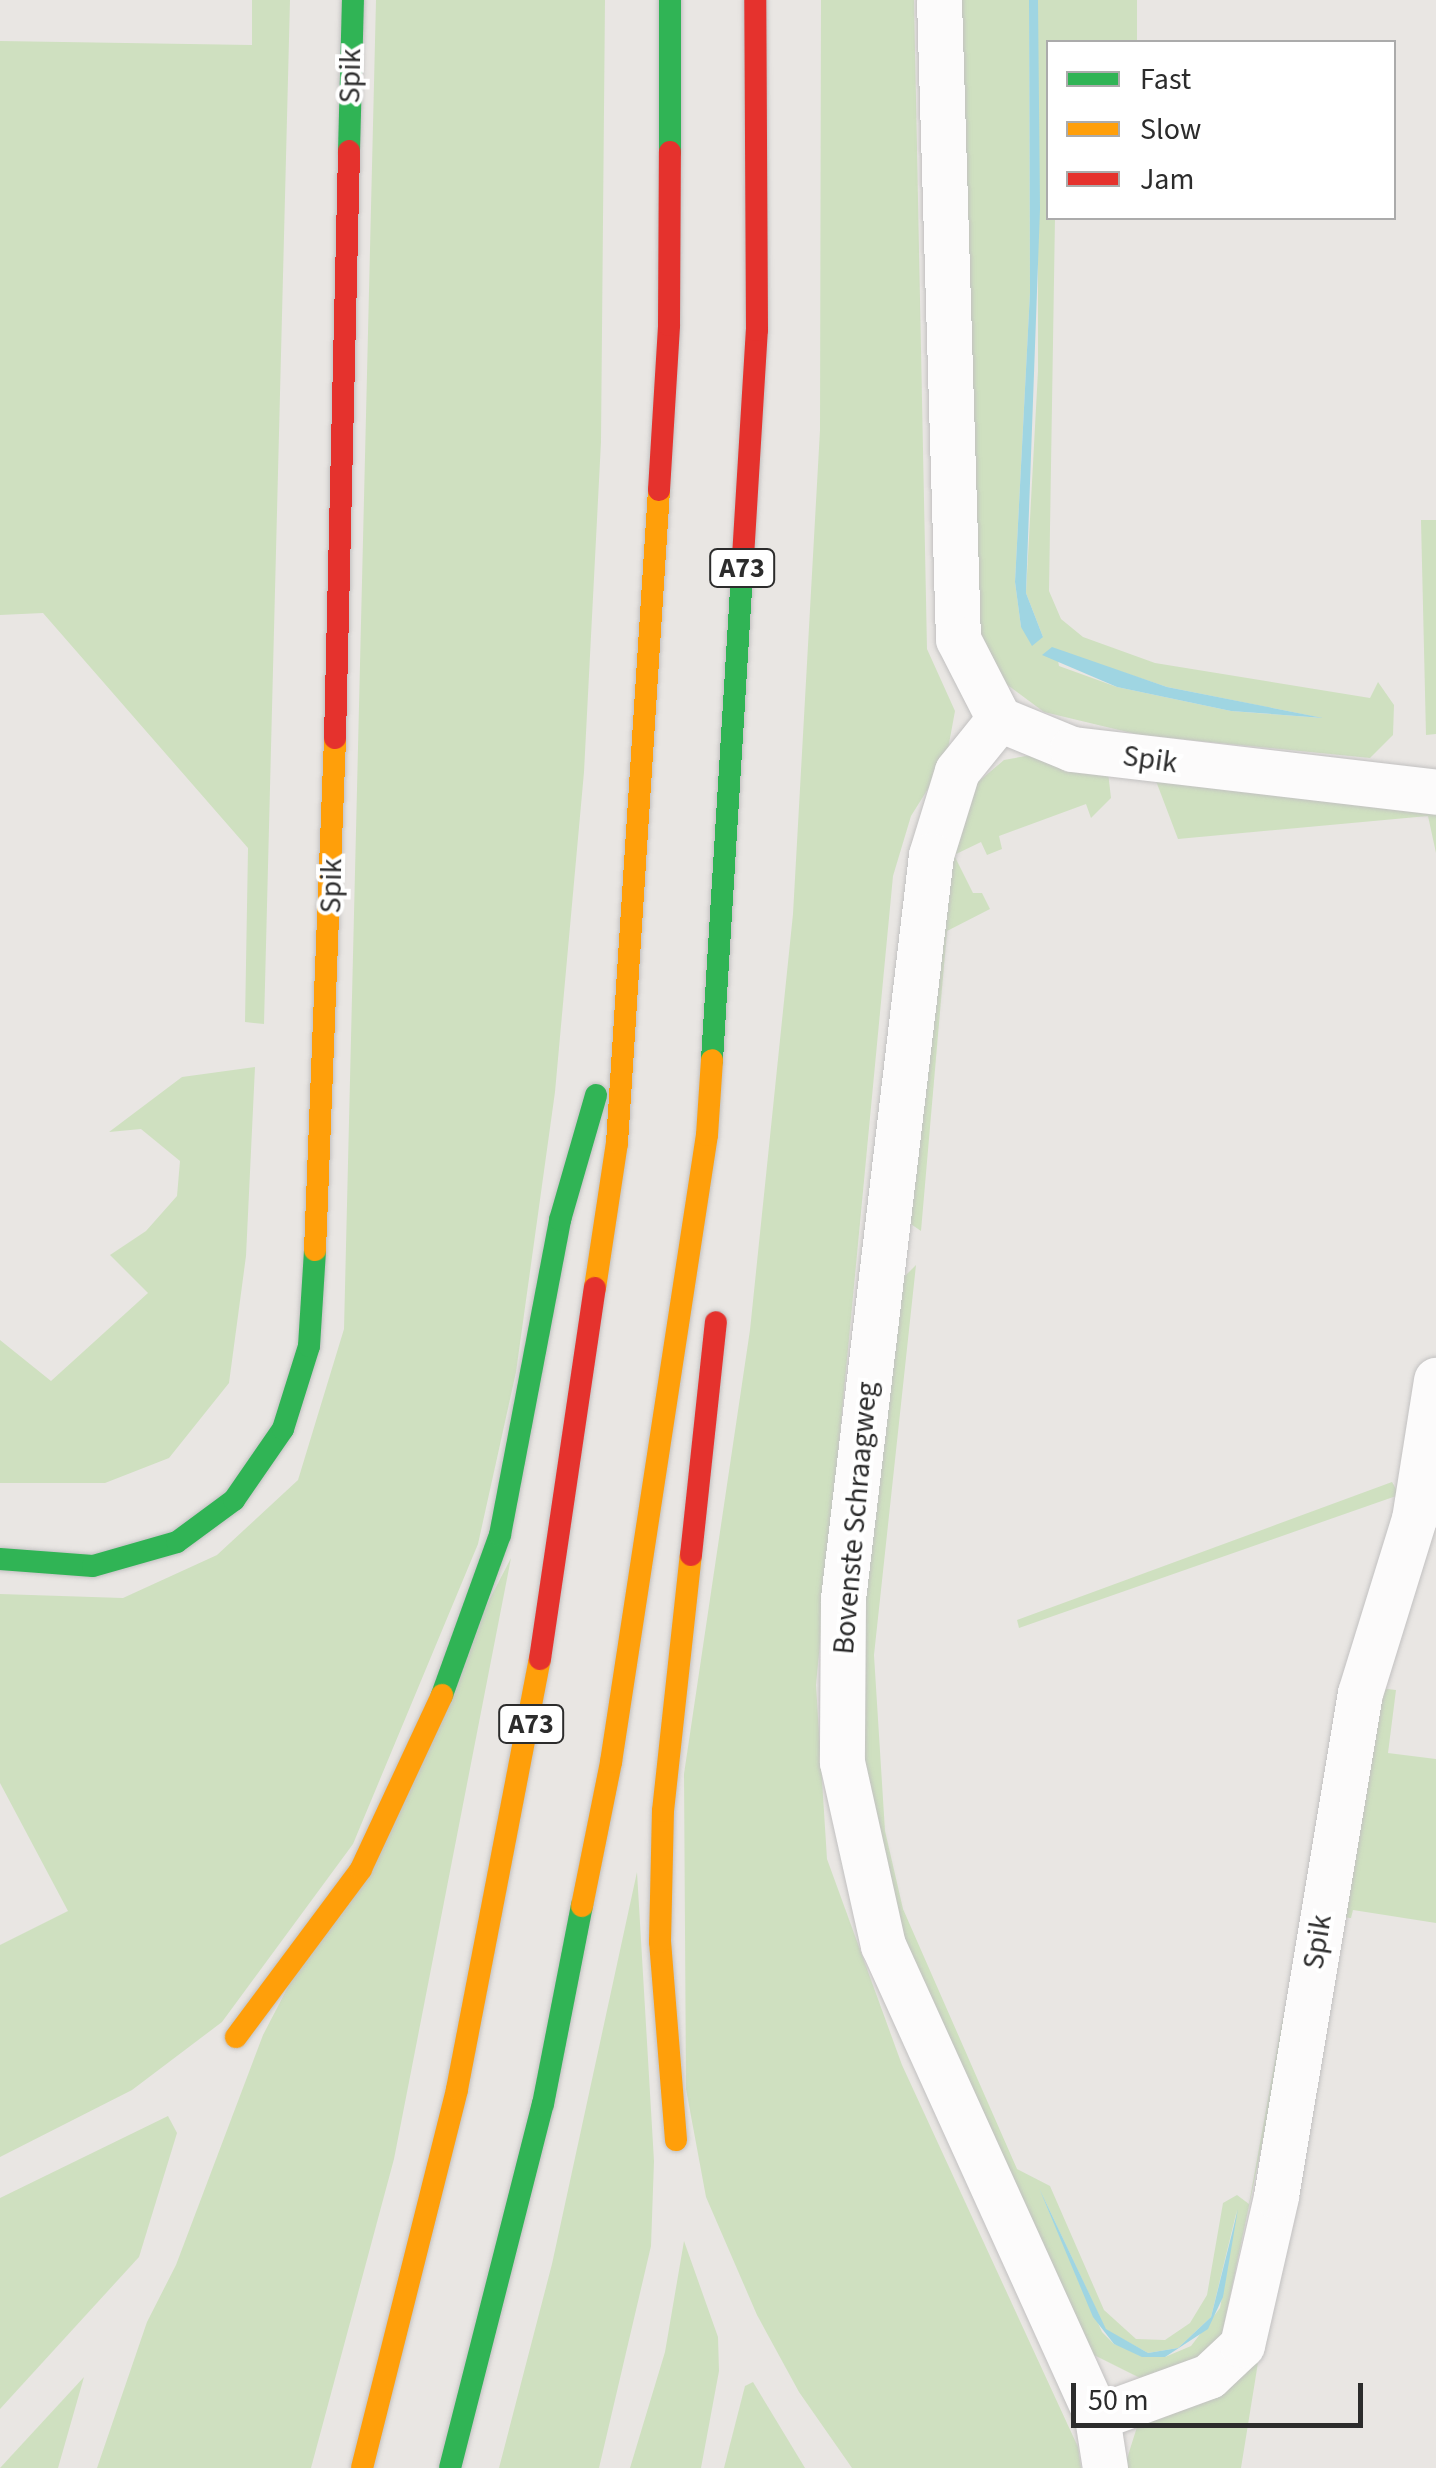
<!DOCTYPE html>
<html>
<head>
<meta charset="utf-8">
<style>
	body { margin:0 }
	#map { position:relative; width:1436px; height:2468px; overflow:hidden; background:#e9e6e3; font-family:"Source Sans 3",sans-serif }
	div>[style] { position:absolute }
	.green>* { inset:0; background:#cfe0c0 }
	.water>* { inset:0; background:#9fd5e2 }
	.roads { filter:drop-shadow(0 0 2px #c2c1c1) drop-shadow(0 0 2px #c2c1c1) }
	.street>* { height:45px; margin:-22.5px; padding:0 22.5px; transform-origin:22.5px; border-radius:22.5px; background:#fcfbfb }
	.fast>* { height:22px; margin:-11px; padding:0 11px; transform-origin:11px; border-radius:11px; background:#30b455 }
	.slow>* { height:22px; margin:-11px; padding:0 11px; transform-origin:11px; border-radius:11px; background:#ff9f0a }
	.jam>* { height:22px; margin:-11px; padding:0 11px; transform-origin:11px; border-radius:11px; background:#e5322d }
	span { translate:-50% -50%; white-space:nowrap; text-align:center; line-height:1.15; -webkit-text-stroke:8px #fff; paint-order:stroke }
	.shield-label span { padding:2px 8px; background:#fff; border:2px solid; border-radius:8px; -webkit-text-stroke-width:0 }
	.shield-label { font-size:28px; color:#2c2c2c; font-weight:700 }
	.street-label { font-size:30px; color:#2c2c2c }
	.legend { position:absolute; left:1046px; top:40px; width:350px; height:180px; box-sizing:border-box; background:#fff; border:2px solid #ababab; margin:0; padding:12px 18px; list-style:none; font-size:30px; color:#2c2c2c }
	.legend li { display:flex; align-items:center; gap:20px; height:50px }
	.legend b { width:50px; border:2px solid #ababab }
	.scale { position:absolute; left:1071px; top:2383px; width:292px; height:45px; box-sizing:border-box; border:5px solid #2c2c2c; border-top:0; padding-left:12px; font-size:30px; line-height:35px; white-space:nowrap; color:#2c2c2c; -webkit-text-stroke:8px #fff; paint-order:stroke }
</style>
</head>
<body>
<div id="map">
	<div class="green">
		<div style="clip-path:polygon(252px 0,290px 0,264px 1024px,245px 1022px,248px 848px,43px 613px,0 615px,0 41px,252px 45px)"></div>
		<div style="clip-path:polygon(376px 0,605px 0,601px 442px,584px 772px,555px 1092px,516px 1372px,478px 1544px,353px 1844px,222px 2022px,132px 2090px,0 2157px,0 1945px,68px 1911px,0 1783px,0 1594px,123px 1598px,217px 1555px,298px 1480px,344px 1329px)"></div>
		<div style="clip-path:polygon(821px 0,914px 0,927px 649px,955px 711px,946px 760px,911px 816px,893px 876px,816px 1685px,827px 1859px,902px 2065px,1078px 2447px,1081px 2468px,852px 2468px,799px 2392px,757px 2315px,706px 2197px,686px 2089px,684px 1774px,750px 1330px,793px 914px,820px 430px)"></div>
		<div style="clip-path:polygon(evenodd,960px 0,1029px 0,1030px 292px,1015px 582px,1021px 627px,1043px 637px,1026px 593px,1038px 371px,1038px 0,1137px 0,1137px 42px,1048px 42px,1048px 218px,1055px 218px,1049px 591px,1061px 619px,1083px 637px,1155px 663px,1370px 698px,1378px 682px,1394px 705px,1393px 735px,1370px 758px,1140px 735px,1044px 712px,1001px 680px,976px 635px,960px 0,1056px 650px,1167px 687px,1322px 718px,1231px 711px,1117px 687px,1059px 666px,1056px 650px)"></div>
		<div style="clip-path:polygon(1421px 520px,1436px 520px,1436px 734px,1426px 735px)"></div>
		<div style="clip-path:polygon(1036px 754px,1108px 772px,1111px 798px,1091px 818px,1086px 804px,999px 836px,1002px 849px,987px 855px,981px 842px,954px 855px,973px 893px,982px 893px,990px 909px,947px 931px,921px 1231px,902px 1218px,932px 920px,971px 788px,1004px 760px)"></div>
		<div style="clip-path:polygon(1156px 781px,1436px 814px,1436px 853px,1428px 816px,1178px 839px)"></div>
		<div style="clip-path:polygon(255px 1067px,246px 1256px,229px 1383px,169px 1458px,105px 1483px,0 1483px,0 1340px,51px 1381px,148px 1293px,110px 1255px,146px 1231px,177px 1196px,180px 1161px,141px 1129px,109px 1132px,182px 1077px)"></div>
		<div style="clip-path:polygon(evenodd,916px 1265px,874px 1655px,885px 1831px,903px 1909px,1017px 2169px,1050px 2186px,1104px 2310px,1136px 2339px,1165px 2340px,1190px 2323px,1207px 2295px,1223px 2203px,1237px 2195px,1249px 2204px,1281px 2027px,1399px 1495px,1019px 1628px,1017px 1620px,1392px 1482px,1399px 1494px,1218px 2353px,1140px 2378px,1090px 2353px,916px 1982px,868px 1827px,858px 1663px,895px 1286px,916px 1265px,1039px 2188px,1106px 2330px,1148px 2353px,1178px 2348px,1211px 2317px,1237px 2210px,1220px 2308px,1191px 2346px,1165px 2357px,1114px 2344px,1102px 2332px,1039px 2188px)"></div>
		<div style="clip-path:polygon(511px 1558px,394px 2159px,311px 2468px,97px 2468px,147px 2322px,176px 2265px,263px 2035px)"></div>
		<div style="clip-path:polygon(1371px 1687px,1396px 1690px,1388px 1753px,1436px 1759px,1436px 1923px,1353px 1910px,1351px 1918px,1339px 1917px)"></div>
		<div style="clip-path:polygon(637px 1872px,654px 2161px,651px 2246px,599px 2468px,499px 2468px,552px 2264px)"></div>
		<div style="clip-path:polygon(168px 2116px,177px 2133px,139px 2257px,0 2409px,0 2198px)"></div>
		<div style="clip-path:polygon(1286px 2189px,1241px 2468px,1124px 2468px,1137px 2427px,1150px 2412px,1215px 2378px)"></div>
		<div style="clip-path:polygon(684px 2241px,718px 2337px,719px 2371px,701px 2468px,630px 2468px,665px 2352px)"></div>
		<div style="clip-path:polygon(84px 2377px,58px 2468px,0 2468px)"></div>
		<div style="clip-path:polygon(753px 2382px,805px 2468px,724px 2468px,745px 2386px)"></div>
	</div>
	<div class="water">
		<div style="clip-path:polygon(1029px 0,1038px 0,1040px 209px,1026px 593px,1043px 637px,1032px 646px,1021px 627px,1015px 582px,1030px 292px)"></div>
		<div style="clip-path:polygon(1052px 647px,1167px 687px,1323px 718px,1231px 711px,1117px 687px,1042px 655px)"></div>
		<div style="clip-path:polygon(1039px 2188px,1106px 2329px,1148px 2353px,1178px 2348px,1211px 2317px,1238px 2209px,1223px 2297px,1208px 2329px,1165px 2357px,1142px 2357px,1114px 2344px,1093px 2317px)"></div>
	</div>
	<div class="roads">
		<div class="street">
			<div style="left:939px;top:0;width:639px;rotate:88.3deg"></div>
			<div style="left:958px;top:639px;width:90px;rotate:62.9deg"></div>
			<div style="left:999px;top:719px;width:79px;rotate:22.3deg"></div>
			<div style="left:1072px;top:749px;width:367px;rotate:6.7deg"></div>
			<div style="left:999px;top:719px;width:67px;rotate:128.9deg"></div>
			<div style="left:957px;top:771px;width:88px;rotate:107.2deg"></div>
			<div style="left:931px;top:855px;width:749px;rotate:96.75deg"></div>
			<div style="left:843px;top:1599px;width:163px;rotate:90.4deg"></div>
			<div style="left:842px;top:1762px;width:188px;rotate:77.4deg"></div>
			<div style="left:883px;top:1945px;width:518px;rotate:65.61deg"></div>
			<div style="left:1097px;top:2417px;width:52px;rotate:81.1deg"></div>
			<div style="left:1097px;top:2417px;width:119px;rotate:-20.1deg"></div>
			<div style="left:1209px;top:2376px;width:45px;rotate:-43.2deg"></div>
			<div style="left:1242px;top:2345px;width:153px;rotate:-77.1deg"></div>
			<div style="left:1276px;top:2196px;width:510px;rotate:-80.52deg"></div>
			<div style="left:1360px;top:1693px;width:182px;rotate:-72.8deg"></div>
			<div style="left:1414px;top:1519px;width:141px;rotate:-81deg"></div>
		</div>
		<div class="fast">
			<div style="left:349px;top:151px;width:151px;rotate:-88.5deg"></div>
			<div style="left:670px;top:152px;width:152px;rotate:-90deg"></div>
			<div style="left:712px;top:1060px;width:504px;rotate:-86.47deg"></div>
			<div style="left:0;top:1559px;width:93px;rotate:4.3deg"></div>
			<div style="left:93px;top:1566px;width:87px;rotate:-15.9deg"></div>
			<div style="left:177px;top:1542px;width:71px;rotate:-36.4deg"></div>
			<div style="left:234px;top:1500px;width:86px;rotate:-55.4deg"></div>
			<div style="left:283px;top:1429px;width:87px;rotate:-72.6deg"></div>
			<div style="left:309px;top:1346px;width:96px;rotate:-86.4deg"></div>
			<div style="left:442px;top:1695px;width:170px;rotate:-70.1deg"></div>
			<div style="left:500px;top:1535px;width:321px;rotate:-79.2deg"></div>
			<div style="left:560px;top:1220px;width:130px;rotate:-73.9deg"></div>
			<div style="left:450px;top:2468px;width:376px;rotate:-75.7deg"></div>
			<div style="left:543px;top:2104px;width:202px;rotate:-78.9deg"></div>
		</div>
		<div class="slow">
			<div style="left:315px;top:1250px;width:512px;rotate:-87.76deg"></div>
			<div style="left:595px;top:1288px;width:147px;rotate:-81.4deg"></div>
			<div style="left:617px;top:1143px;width:654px;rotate:-86.32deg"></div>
			<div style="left:582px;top:1906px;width:147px;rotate:-78.6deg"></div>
			<div style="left:611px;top:1762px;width:634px;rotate:-81.3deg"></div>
			<div style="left:707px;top:1135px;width:75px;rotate:-86.2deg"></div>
			<div style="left:236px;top:2037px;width:209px;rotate:-53.3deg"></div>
			<div style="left:361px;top:1869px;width:192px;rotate:-65deg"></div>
			<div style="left:676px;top:2140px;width:199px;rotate:-94.6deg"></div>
			<div style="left:660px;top:1942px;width:131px;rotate:-88.7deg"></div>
			<div style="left:663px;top:1811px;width:258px;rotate:-83.8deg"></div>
			<div style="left:362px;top:2468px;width:391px;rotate:-75.9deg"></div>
			<div style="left:457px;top:2089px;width:438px;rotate:-79.1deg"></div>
		</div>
		<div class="jam">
			<div style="left:659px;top:490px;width:165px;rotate:-86.5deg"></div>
			<div style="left:669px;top:325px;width:173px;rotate:-89.7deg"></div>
			<div style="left:743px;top:557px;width:227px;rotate:-86.5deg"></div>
			<div style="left:757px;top:330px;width:330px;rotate:-90.3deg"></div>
			<div style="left:335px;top:738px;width:587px;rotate:-88.63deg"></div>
			<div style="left:691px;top:1555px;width:234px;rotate:-83.9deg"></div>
			<div style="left:540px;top:1659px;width:375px;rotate:-81.6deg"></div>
		</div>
	</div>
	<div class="shield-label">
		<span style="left:742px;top:568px">A73</span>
		<span style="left:531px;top:1724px">A73</span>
	</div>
	<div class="street-label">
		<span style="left:351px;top:76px;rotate:-89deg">Spik</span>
		<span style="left:1150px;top:760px;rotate:8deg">Spik</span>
		<span style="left:332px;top:886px;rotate:-89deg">Spik</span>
		<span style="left:856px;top:1518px;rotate:-85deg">Bovenste Schraagweg</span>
		<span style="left:1318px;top:1942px;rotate:-81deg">Spik</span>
	</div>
	<ul class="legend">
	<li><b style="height:12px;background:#30b455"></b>Fast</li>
	<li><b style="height:12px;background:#ff9f0a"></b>Slow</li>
	<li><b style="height:12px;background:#e5322d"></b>Jam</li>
	</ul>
	<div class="scale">50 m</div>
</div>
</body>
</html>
